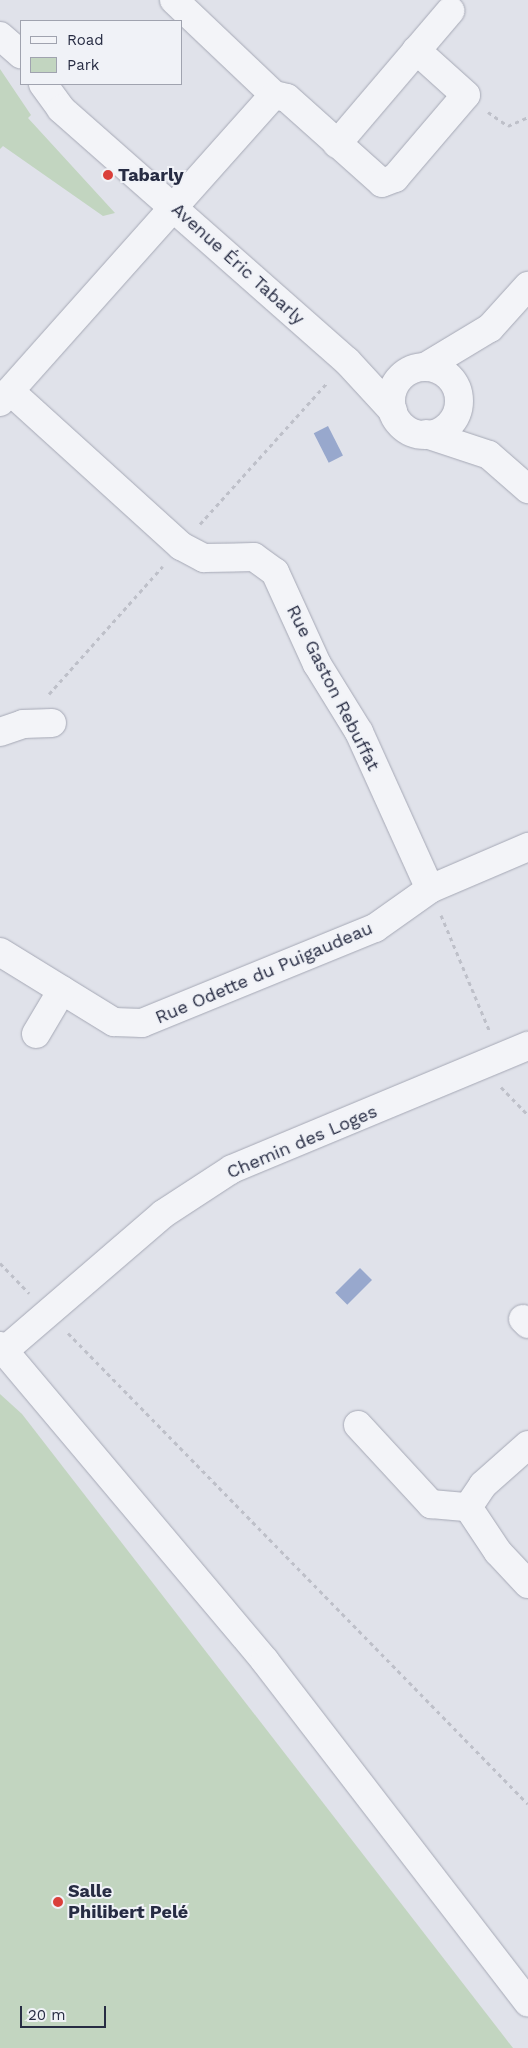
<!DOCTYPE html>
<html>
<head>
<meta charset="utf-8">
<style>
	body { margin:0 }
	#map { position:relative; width:528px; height:2048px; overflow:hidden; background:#e0e2ea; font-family:"Work Sans",sans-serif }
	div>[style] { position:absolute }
	.green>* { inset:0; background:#c2d5c0 }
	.water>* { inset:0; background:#98a8cd; transform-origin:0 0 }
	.path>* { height:3px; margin-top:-1.5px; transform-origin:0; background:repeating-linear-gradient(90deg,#bec0c9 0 4px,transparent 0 8px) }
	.roads { filter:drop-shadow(0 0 1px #a5a8b5) drop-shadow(0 0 1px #a5a8b5) }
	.street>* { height:28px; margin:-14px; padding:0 14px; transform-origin:14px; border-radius:14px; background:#f3f4f8 }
	.street>.ring { margin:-14px; padding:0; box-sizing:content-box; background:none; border:28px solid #f3f4f8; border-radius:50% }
	.dots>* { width:14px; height:14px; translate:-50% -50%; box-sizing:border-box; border:2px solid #f0f2f7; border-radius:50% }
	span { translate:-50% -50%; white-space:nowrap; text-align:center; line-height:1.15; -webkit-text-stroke:4px #f0f2f7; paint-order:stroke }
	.poi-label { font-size:18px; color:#272c43; font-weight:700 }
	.left { translate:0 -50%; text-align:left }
	.street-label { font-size:18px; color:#272c43 }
	.legend { position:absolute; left:20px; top:20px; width:162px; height:65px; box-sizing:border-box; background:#f0f2f7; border:1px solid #a0a3af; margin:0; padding:6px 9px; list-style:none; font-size:15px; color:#272c43 }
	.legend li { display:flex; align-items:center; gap:10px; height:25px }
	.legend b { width:25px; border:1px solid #a0a3af }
	.scale { position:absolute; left:20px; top:2006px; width:86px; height:22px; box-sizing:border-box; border:2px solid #272c43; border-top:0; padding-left:6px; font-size:15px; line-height:18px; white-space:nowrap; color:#272c43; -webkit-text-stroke:4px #f0f2f7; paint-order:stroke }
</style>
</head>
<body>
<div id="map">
	<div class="green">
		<div style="clip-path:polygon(0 69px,31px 115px,28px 118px,115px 213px,103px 216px,3px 146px,0 149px)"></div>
		<div style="clip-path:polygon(0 1394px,22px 1414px,513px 2048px,0 2048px)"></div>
	</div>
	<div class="water">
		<div style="left:328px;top:426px;width:33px;height:16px;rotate:63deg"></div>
		<div style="left:360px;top:1268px;width:17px;height:35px;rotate:45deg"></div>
	</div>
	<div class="path">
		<div style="left:488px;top:112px;width:24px;rotate:35deg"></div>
		<div style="left:508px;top:126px;width:22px;rotate:-24deg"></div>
		<div style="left:200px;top:524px;width:191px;rotate:-48deg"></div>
		<div style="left:49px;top:694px;width:171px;rotate:-48.3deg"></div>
		<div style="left:441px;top:915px;width:127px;rotate:67.3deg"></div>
		<div style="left:501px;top:1087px;width:39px;rotate:46deg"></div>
		<div style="left:0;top:1263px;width:42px;rotate:46deg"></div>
		<div style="left:68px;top:1333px;width:658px;rotate:45.68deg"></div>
	</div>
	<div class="roads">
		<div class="street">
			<div style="left:174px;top:0;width:138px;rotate:43.5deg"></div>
			<div style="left:0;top:36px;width:28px;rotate:41deg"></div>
			<div style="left:43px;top:84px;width:31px;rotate:54deg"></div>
			<div style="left:61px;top:109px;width:381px;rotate:41.4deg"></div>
			<div style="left:347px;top:361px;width:68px;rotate:47.4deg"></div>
			<div style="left:337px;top:144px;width:175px;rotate:-49.6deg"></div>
			<div style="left:425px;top:367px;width:76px;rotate:-31deg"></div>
			<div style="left:490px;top:328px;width:57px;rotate:-47.9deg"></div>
			<div class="ring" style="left:391px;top:367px;width:40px;height:40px"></div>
			<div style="left:10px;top:391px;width:231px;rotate:42.2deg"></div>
			<div style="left:181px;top:546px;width:26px;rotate:28deg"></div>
			<div style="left:204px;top:558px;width:50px;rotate:-1.1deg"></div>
			<div style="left:254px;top:557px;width:26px;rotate:36deg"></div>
			<div style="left:275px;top:572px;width:101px;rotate:65.5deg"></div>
			<div style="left:317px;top:664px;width:80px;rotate:58.3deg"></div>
			<div style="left:359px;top:732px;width:172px;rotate:65.7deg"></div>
			<div style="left:0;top:402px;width:411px;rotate:-48.3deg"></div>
			<div style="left:274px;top:95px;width:13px;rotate:13deg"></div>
			<div style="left:287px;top:98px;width:127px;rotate:41.8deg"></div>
			<div style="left:382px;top:183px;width:14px;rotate:-21deg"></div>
			<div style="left:395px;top:178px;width:109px;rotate:-49.5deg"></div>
			<div style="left:466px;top:95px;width:67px;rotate:-138deg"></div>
			<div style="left:426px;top:434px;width:66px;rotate:18.4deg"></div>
			<div style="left:489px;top:455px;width:52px;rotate:41.1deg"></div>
			<div style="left:0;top:732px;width:24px;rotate:-19deg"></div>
			<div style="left:23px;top:724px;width:29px;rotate:-2deg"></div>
			<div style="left:0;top:952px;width:134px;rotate:31.6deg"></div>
			<div style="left:114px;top:1022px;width:28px;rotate:2deg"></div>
			<div style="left:142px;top:1023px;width:252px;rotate:-22.2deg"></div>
			<div style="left:375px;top:928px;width:67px;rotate:-35.3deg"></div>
			<div style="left:430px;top:889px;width:107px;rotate:-23.2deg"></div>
			<div style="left:36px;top:1034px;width:51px;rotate:-59.4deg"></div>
			<div style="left:523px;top:1319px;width:7px;rotate:45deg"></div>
			<div style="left:0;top:1346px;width:412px;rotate:49.9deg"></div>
			<div style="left:265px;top:1661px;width:431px;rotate:52.4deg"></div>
			<div style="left:5px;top:1350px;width:208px;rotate:-40.7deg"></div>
			<div style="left:163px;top:1214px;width:82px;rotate:-33.1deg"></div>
			<div style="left:232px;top:1169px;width:321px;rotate:-22.6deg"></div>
			<div style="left:358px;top:1425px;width:108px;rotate:47.3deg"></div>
			<div style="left:431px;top:1504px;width:37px;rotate:5deg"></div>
			<div style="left:528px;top:1445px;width:60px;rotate:138.4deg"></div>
			<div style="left:483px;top:1485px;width:27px;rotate:124deg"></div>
			<div style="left:468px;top:1507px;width:54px;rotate:56.3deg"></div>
			<div style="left:498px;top:1552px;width:44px;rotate:46.8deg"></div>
		</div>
	</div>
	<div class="dots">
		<div style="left:108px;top:175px;background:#da3f3a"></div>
		<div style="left:58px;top:1902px;background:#da3f3a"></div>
	</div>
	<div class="poi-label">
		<span class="left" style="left:118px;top:175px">Tabarly</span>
		<span class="left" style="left:68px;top:1902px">Salle<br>Philibert Pelé</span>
	</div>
	<div class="street-label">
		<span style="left:238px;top:264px;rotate:42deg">Avenue Éric Tabarly</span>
		<span style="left:333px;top:688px;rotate:63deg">Rue Gaston Rebuffat</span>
		<span style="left:264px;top:973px;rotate:-23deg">Rue Odette du Puigaudeau</span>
		<span style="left:302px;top:1142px;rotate:-23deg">Chemin des Loges</span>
	</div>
	<ul class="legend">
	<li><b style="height:6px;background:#f3f4f8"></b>Road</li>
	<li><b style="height:14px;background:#c2d5c0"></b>Park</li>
	</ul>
	<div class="scale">20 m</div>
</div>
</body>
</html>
